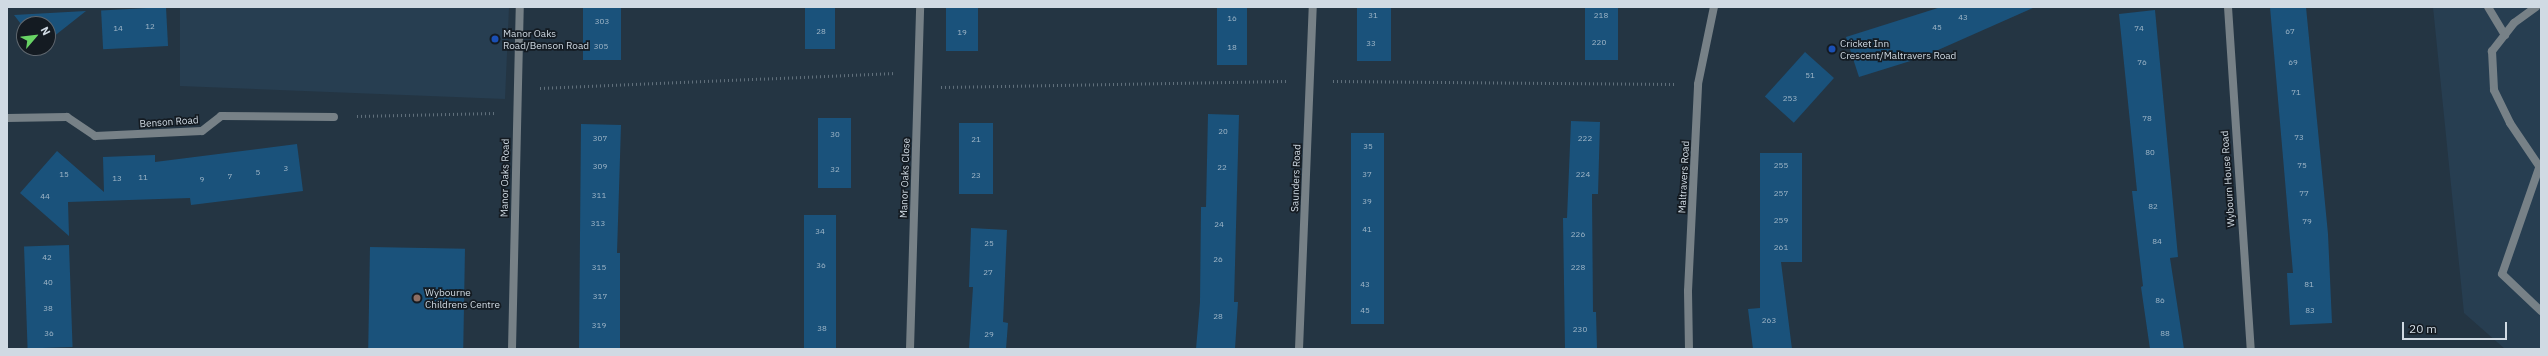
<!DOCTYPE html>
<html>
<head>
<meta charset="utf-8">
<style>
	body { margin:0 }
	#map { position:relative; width:2548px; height:356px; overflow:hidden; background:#243543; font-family:"IBM Plex Sans",sans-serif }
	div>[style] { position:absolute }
	.built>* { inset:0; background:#273e51 }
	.building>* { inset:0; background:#1a527b; transform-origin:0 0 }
	.path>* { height:2.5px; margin-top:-1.25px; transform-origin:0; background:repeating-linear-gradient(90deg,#606f7b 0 1px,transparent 0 4px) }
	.service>* { height:8px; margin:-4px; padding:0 4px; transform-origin:4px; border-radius:4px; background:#778187 }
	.minor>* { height:8px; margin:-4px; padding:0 4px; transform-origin:4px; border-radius:4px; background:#778187 }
	.dots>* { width:11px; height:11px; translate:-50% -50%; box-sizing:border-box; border:2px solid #141b22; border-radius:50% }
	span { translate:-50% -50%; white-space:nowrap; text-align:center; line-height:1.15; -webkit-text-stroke:3.5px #141b22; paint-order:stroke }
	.number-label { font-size:8px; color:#a2b8c9 }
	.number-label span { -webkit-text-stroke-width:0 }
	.poi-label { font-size:10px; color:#d0dae3 }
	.left { translate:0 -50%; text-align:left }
	.street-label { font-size:10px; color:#d0dae3 }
	.frame { position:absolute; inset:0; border:8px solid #d0dae3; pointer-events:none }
	.north { position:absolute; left:16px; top:16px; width:40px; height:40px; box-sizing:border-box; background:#141b22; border:1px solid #5f676f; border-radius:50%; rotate:62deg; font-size:11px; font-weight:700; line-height:16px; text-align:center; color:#d0dae3 }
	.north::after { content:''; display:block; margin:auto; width:14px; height:18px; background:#68d465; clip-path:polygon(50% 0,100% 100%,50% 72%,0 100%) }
	.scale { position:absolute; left:2402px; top:322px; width:105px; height:18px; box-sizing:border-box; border:2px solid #d0dae3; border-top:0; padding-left:5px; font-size:12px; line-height:14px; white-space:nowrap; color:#d0dae3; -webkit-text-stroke:3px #141b22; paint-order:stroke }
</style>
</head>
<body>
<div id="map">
	<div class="built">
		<div style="clip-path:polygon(180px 7px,509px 7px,505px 99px,180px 86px)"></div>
		<div style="clip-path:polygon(2433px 7px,2541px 7px,2541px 349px,2505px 349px,2464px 313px)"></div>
	</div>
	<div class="building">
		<div style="left:166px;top:7px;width:39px;height:65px;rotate:87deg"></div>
		<div style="left:583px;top:7px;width:38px;height:53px"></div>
		<div style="left:805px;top:7px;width:30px;height:42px"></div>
		<div style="left:946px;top:7px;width:32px;height:44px"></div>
		<div style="left:1217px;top:7px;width:30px;height:58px"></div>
		<div style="left:1357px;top:7px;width:34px;height:54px"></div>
		<div style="left:1585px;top:7px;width:33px;height:53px"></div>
		<div style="clip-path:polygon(1941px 7px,2035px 7px,1920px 58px,1859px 77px,1846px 37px)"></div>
		<div style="clip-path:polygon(2270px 7px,2306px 7px,2328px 234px,2332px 323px,2290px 325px,2287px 273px,2293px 273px)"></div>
		<div style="clip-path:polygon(2155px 10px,2178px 257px,2170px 258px,2184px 349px,2150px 349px,2141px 287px,2143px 286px,2132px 191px,2137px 191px,2119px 14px)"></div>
		<div style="clip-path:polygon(86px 11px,48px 41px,48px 24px,24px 24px,24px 28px,14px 15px)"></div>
		<div style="left:1805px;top:52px;width:39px;height:60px;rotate:42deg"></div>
		<div style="clip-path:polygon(1208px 114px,1239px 115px,1234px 302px,1238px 302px,1235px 349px,1196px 349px,1200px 302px,1201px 207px,1206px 207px)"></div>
		<div style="left:818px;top:118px;width:33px;height:70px"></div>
		<div style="clip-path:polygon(1571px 121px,1600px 122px,1598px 194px,1592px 194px,1593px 312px,1596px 312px,1597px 349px,1565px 349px,1563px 218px,1567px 218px)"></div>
		<div style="left:959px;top:123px;width:34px;height:71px"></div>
		<div style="clip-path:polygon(581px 124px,621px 125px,617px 253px,620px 253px,620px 349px,579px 349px)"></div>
		<div style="left:1351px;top:133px;width:33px;height:191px"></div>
		<div style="clip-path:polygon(297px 144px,303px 191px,191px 205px,190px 198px,68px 202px,69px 236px,20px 193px,57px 151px,104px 192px,103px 157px,155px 155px,155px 162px)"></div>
		<div style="clip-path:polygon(1760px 153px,1802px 153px,1802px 262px,1781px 262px,1792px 349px,1753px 349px,1748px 309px,1760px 308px)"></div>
		<div style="left:804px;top:215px;width:32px;height:134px"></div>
		<div style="clip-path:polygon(971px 228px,1007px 230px,1003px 322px,1008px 323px,1006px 349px,969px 349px,973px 287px,969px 287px)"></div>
		<div style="left:69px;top:245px;width:102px;height:45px;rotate:88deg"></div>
		<div style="left:370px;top:247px;width:95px;height:102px;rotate:1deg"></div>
	</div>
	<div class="path">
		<div style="left:1333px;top:81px;width:343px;rotate:0.5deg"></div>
		<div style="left:941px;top:87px;width:347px;rotate:-1deg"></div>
		<div style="left:540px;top:88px;width:356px;rotate:-2.4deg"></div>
		<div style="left:357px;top:116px;width:139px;rotate:-1.2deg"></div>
	</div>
	<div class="service">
		<div style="left:2488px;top:7px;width:33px;rotate:59deg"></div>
		<div style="left:2536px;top:7px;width:27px;rotate:144deg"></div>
		<div style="left:2514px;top:23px;width:36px;rotate:128deg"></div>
		<div style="left:2492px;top:51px;width:39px;rotate:87deg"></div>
		<div style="left:2494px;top:90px;width:37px;rotate:64deg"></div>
		<div style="left:2510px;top:123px;width:55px;rotate:56deg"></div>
		<div style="left:2539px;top:168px;width:112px;rotate:109.2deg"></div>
		<div style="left:2502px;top:274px;width:54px;rotate:43.5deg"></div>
	</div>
	<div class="minor">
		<div style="left:2228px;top:7px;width:343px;rotate:86.2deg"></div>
		<div style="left:7px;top:118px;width:60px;rotate:-1deg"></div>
		<div style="left:67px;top:117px;width:34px;rotate:34deg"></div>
		<div style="left:95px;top:136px;width:107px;rotate:-2.7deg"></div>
		<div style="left:202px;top:131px;width:24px;rotate:-38deg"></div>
		<div style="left:221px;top:116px;width:113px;rotate:0.5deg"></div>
		<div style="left:512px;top:349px;width:342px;rotate:-88.7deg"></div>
		<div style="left:910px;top:349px;width:342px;rotate:-88.3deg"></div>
		<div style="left:1299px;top:349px;width:342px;rotate:-87.7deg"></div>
		<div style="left:1689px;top:349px;width:58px;rotate:-91deg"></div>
		<div style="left:1688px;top:291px;width:207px;rotate:-87.2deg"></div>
		<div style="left:1698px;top:84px;width:79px;rotate:-78.3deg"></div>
	</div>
	<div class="dots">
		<div style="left:495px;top:39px;background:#1a4fb4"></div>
		<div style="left:1832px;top:49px;background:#1a4fb4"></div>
		<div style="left:417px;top:298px;background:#8d6e63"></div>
	</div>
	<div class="number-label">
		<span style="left:1373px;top:16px">31</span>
		<span style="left:1601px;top:16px">218</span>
		<span style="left:1963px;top:18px">43</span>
		<span style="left:1232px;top:19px">16</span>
		<span style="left:602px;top:22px">303</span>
		<span style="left:150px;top:27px">12</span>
		<span style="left:1937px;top:28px">45</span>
		<span style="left:118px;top:29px">14</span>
		<span style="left:2139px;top:29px">74</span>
		<span style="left:821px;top:32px">28</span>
		<span style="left:2290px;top:32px">67</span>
		<span style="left:962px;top:33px">19</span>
		<span style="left:1599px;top:43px">220</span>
		<span style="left:1371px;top:44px">33</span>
		<span style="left:601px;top:47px">305</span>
		<span style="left:1232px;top:48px">18</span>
		<span style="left:2142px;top:63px">76</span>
		<span style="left:2293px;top:63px">69</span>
		<span style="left:1810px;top:76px">51</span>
		<span style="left:2296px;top:93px">71</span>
		<span style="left:1790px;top:99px">253</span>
		<span style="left:2147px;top:119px">78</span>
		<span style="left:1223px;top:132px">20</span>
		<span style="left:835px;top:135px">30</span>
		<span style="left:2299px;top:138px">73</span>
		<span style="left:600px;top:139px">307</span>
		<span style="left:1585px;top:139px">222</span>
		<span style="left:976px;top:140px">21</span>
		<span style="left:1368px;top:147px">35</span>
		<span style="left:2150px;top:153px">80</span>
		<span style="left:1781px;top:166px">255</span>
		<span style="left:2302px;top:166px">75</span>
		<span style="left:600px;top:167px">309</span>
		<span style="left:1222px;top:168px">22</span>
		<span style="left:286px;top:169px">3</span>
		<span style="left:835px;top:170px">32</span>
		<span style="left:258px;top:173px">5</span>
		<span style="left:64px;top:175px">15</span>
		<span style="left:1367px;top:175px">37</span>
		<span style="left:1583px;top:175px">224</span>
		<span style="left:976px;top:176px">23</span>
		<span style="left:230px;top:177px">7</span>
		<span style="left:143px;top:178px">11</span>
		<span style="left:117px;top:179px">13</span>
		<span style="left:202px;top:180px">9</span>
		<span style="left:1781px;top:194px">257</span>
		<span style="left:2304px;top:194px">77</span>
		<span style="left:599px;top:196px">311</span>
		<span style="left:45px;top:197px">44</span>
		<span style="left:1367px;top:202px">39</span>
		<span style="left:2153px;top:207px">82</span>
		<span style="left:1781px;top:221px">259</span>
		<span style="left:2307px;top:222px">79</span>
		<span style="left:598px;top:224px">313</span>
		<span style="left:1219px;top:225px">24</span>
		<span style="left:1367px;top:230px">41</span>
		<span style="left:820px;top:232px">34</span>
		<span style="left:1578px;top:235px">226</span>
		<span style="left:2157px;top:242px">84</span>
		<span style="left:989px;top:244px">25</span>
		<span style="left:1781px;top:248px">261</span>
		<span style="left:47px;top:258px">42</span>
		<span style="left:1218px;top:260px">26</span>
		<span style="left:821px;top:266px">36</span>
		<span style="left:599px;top:268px">315</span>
		<span style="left:1578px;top:268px">228</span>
		<span style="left:988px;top:273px">27</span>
		<span style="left:48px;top:283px">40</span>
		<span style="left:1365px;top:285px">43</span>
		<span style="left:2309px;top:285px">81</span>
		<span style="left:600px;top:297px">317</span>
		<span style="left:2160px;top:301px">86</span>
		<span style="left:48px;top:309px">38</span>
		<span style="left:1365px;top:311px">45</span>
		<span style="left:2310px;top:311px">83</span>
		<span style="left:1218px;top:317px">28</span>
		<span style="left:1769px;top:321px">263</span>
		<span style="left:599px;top:326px">319</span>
		<span style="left:822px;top:329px">38</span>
		<span style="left:1580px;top:330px">230</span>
		<span style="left:49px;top:334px">36</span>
		<span style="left:2165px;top:334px">88</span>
		<span style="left:989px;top:335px">29</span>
	</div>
	<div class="poi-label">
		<span class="left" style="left:503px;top:39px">Manor Oaks<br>Road/Benson Road</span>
		<span class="left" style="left:1840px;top:49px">Cricket Inn<br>Crescent/Maltravers Road</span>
		<span class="left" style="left:425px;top:298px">Wybourne<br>Childrens Centre</span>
	</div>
	<div class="street-label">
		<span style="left:169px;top:122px;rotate:-4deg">Benson Road</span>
		<span style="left:1684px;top:177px;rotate:-87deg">Maltravers Road</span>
		<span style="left:505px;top:178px;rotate:-89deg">Manor Oaks Road</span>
		<span style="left:905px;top:178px;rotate:-88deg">Manor Oaks Close</span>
		<span style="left:1296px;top:178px;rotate:-88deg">Saunders Road</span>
		<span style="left:2228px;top:179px;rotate:-94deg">Wybourn House Road</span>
	</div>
	<div class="frame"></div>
	<div class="north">N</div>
	<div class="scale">20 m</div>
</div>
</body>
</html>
